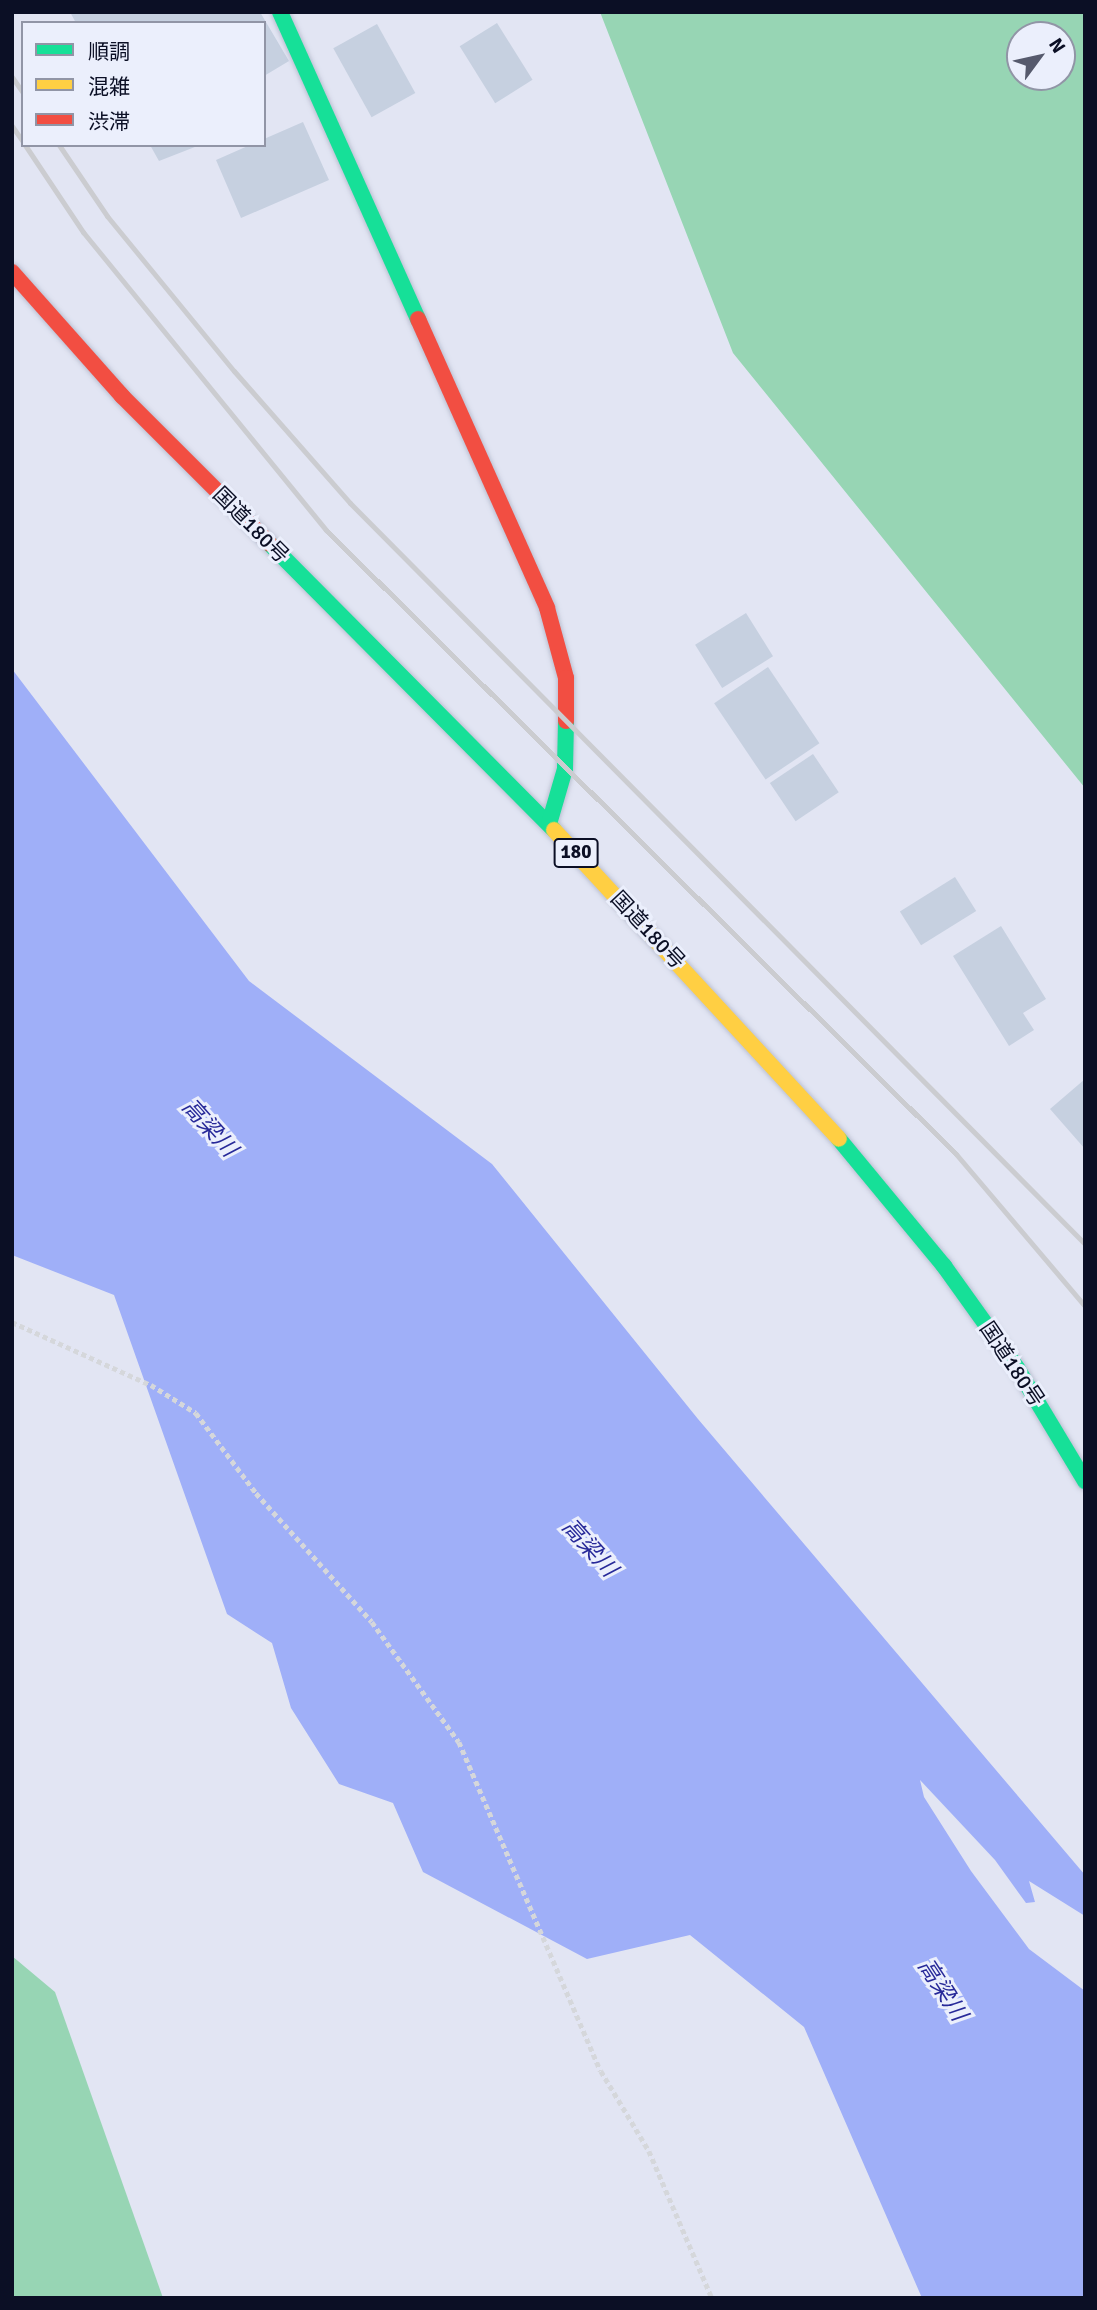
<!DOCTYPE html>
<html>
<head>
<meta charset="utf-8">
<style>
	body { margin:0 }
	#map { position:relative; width:1097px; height:2310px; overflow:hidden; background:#e2e5f3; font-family:Signika,"Noto Sans JP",sans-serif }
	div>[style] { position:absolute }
	.forest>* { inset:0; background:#97d5b4 }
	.water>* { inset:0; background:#9faff8 }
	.building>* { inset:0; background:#c6d0e0; transform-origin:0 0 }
	.path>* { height:4.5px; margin-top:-2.25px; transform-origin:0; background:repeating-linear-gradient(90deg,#d5d7db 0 5px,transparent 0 8.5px) }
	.roads { filter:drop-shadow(0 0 2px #bcc1d2) drop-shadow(0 0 2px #bcc1d2) }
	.fast>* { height:16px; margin:-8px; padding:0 8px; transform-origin:8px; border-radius:8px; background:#16e098 }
	.slow>* { height:16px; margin:-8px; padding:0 8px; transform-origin:8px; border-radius:8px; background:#ffcf43 }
	.jam>* { height:16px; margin:-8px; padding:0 8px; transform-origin:8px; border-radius:8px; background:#f24e42 }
	.rail>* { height:5px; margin:-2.5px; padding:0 2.5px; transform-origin:2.5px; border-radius:2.5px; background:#cbccd0 }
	span { translate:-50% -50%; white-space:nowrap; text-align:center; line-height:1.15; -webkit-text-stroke:6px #ebeffc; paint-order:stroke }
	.shield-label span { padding:2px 5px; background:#ebeffc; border:2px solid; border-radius:5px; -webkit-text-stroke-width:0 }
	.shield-label { font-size:19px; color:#0b0f25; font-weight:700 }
	.street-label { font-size:21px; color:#0b0f25 }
	.water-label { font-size:23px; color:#272999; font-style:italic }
	.frame { position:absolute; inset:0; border:14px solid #0b0f25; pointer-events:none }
	.legend { position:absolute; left:21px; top:21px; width:245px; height:126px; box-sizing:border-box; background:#ebeffc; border:2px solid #9195a6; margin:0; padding:9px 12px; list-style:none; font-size:21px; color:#0b0f25 }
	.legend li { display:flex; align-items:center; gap:14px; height:35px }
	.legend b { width:35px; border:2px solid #9195a6 }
	.north { position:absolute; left:1006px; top:21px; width:70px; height:70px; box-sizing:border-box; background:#ebeffc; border:2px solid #9195a6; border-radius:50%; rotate:57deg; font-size:19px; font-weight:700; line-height:28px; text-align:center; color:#0b0f25 }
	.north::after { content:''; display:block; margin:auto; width:24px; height:32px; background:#565a6d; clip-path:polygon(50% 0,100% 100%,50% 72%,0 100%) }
</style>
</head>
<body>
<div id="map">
	<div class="forest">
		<div style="clip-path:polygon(evenodd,600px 12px,1085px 12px,1085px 788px,733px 353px,600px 12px,1020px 35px,1062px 35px,1062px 77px,1020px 77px,1020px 35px)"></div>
		<div style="clip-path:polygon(12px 1956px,55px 1992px,163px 2298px,12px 2298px)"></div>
	</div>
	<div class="water">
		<div style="clip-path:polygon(12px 669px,249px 981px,492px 1164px,698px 1419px,1085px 1875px,1085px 1916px,1029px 1881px,1035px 1902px,1026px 1903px,995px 1860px,920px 1780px,924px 1797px,971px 1871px,1029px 1949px,1085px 1991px,1085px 2298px,922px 2298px,804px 2027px,690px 1935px,587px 1959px,423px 1872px,393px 1803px,339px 1784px,291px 1708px,272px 1643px,227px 1614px,114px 1295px,12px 1255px)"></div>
	</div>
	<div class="building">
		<div style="clip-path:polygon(70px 12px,260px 12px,289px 61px,264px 76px,264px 23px,76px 23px)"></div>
		<div style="left:497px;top:23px;width:67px;height:44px;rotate:58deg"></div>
		<div style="left:377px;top:24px;width:79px;height:50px;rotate:61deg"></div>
		<div style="clip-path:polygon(303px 122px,329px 180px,241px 218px,216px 160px,250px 145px,264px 145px,264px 139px)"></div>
		<div style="clip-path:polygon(150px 145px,200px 145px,159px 161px)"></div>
		<div style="left:746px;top:613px;width:51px;height:60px;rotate:58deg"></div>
		<div style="left:768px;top:667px;width:92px;height:65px;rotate:56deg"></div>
		<div style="left:813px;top:754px;width:46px;height:52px;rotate:56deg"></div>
		<div style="left:955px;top:877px;width:40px;height:65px;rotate:58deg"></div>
		<div style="clip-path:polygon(1001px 926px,1046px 999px,1023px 1013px,1034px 1030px,1009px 1046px,953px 956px)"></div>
		<div style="clip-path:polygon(1085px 1079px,1085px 1149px,1050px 1109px)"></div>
	</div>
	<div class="path">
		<div style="left:12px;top:1322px;width:153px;rotate:24.4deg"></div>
		<div style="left:151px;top:1385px;width:53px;rotate:31.9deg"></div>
		<div style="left:196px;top:1413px;width:100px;rotate:53.1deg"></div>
		<div style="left:256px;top:1493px;width:173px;rotate:48deg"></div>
		<div style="left:372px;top:1622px;width:148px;rotate:54.1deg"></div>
		<div style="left:459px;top:1742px;width:358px;rotate:66.7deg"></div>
		<div style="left:601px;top:2071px;width:93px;rotate:59deg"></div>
		<div style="left:649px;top:2151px;width:160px;rotate:66.8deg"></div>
	</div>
	<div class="roads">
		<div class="fast">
			<div style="left:280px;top:12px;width:337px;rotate:65.8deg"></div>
			<div style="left:270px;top:544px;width:403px;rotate:45.2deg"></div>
			<div style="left:549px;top:824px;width:57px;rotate:-73.8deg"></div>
			<div style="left:565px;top:769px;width:48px;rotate:-88.8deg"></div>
			<div style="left:839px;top:1139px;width:165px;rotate:50.4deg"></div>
			<div style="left:944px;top:1266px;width:125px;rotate:54.4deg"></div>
			<div style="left:1017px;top:1368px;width:132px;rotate:59deg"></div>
		</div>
		<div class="slow">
			<div style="left:554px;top:830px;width:420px;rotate:47.3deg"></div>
		</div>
		<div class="jam">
			<div style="left:12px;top:272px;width:166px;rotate:48.4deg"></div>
			<div style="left:122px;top:396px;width:209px;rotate:45deg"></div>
			<div style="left:418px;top:319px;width:316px;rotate:65.9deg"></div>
			<div style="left:547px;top:608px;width:73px;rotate:74.8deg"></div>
			<div style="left:566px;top:678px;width:43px;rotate:90deg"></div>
		</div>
	</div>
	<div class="rail">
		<div style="left:12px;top:77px;width:19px;rotate:55deg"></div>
		<div style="left:12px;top:126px;width:19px;rotate:55deg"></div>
		<div style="left:25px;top:145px;width:105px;rotate:56.3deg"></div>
		<div style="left:83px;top:232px;width:385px;rotate:50.8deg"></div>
		<div style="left:326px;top:530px;width:887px;rotate:44.73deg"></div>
		<div style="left:956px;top:1154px;width:199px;rotate:49.7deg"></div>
		<div style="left:59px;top:145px;width:86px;rotate:55.9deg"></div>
		<div style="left:107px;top:216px;width:200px;rotate:50.7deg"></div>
		<div style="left:234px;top:371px;width:176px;rotate:48.7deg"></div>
		<div style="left:350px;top:503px;width:1044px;rotate:45.23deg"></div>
	</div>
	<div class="shield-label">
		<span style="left:576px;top:853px">180</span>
	</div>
	<div class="street-label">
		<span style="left:251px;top:525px;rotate:45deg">国道180号</span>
		<span style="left:648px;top:930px;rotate:47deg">国道180号</span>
		<span style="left:1012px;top:1364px;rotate:56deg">国道180号</span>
	</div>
	<div class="water-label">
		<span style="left:209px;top:1128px;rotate:48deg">高梁川</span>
		<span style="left:589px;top:1548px;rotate:48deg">高梁川</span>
		<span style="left:942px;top:1990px;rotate:57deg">高梁川</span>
	</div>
	<div class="frame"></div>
	<ul class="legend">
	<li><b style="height:9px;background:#16e098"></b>順調</li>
	<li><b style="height:9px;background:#ffcf43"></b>混雑</li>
	<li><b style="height:9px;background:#f24e42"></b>渋滞</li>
	</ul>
	<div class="north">N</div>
</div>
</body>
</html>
